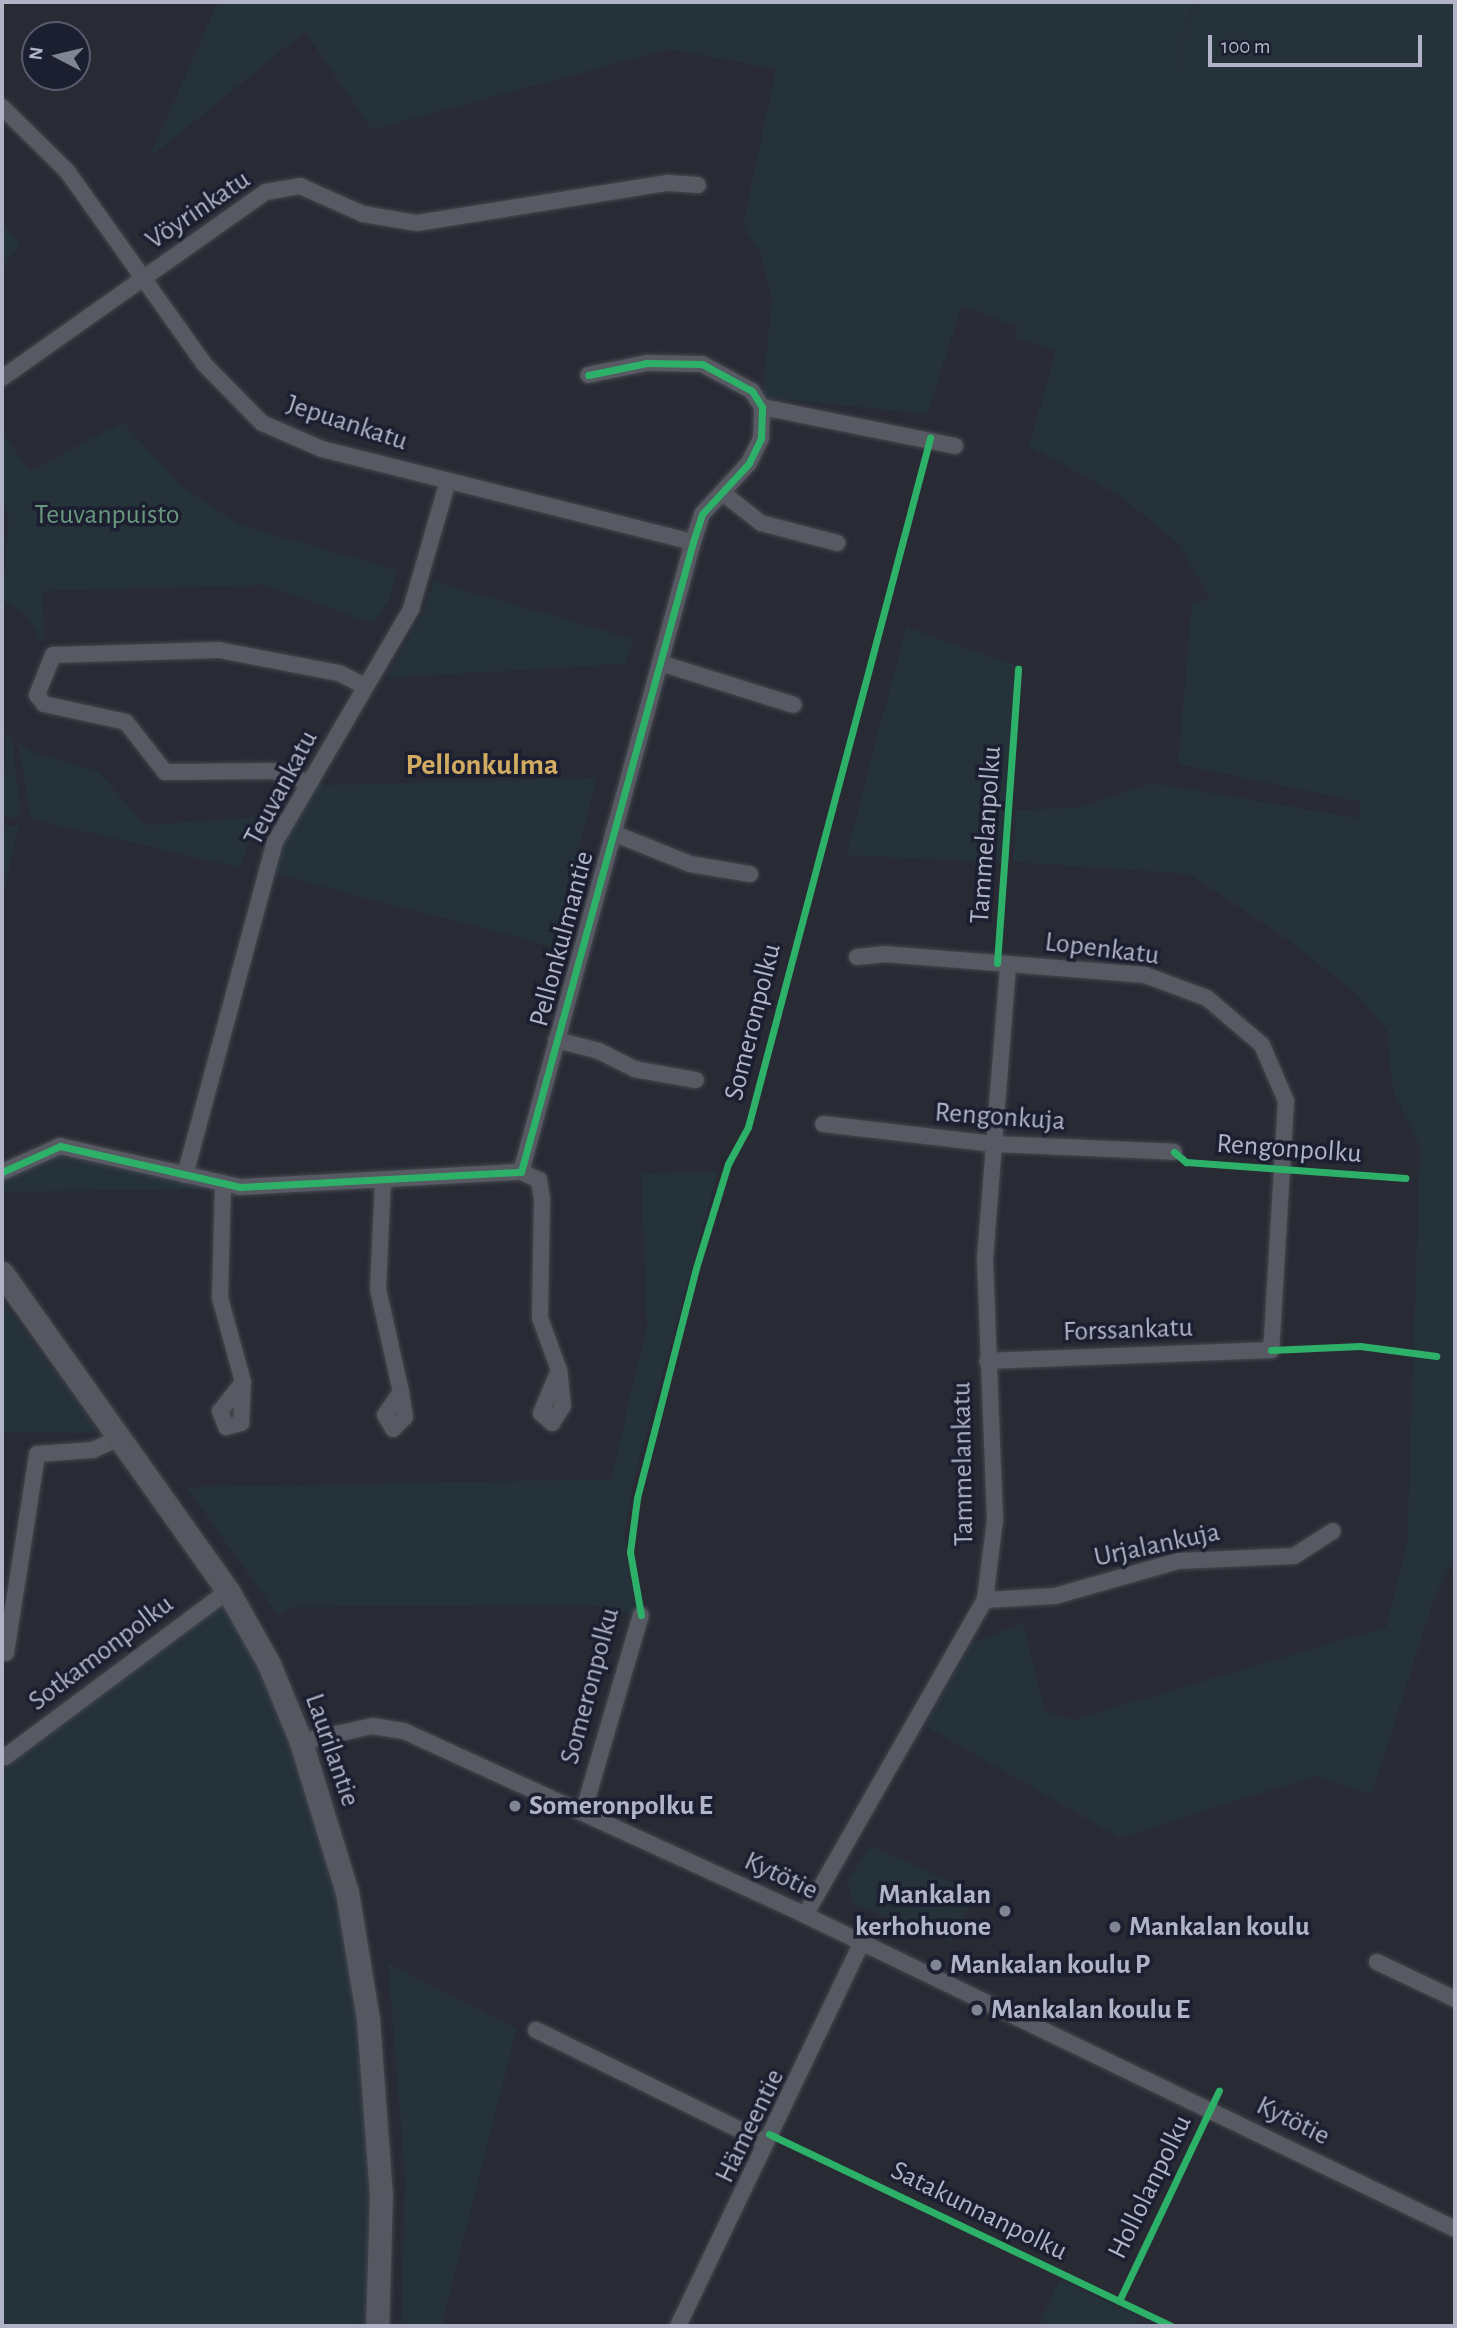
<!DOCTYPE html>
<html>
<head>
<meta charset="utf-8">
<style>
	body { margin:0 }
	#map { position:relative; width:1457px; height:2328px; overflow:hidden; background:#282a34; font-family:"Alegreya Sans",sans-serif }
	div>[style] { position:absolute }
	.green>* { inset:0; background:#25323a }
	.roads { filter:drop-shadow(0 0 2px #44464d) drop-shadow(0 0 2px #44464d) }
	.street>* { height:16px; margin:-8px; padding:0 8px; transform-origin:8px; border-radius:8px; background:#575963 }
	.secondary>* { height:23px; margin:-11.5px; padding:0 11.5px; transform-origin:11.5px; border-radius:11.5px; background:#565861 }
	.cycleway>* { height:7px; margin:-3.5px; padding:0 3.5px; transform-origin:3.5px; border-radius:3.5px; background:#2db169 }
	.dots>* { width:19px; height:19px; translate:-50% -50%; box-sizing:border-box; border:4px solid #1b1f2f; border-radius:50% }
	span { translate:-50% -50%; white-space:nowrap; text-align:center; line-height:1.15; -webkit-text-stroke:7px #1b1f2f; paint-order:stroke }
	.street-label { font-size:28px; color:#b1b4c6 }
	.park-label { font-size:28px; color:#68977e }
	.poi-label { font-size:28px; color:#b1b4c6; font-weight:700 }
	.left { translate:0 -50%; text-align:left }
	.right { translate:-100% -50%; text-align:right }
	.neighbourhood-label { font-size:30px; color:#d1ab61; font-weight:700 }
	.frame { position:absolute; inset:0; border:4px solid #b1b4c6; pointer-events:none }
	.north { position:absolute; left:21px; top:21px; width:70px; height:70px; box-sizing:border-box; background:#1b1f2f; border:2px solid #575b6b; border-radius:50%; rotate:277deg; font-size:19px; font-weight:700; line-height:28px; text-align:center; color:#b1b4c6 }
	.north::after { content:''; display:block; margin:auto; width:24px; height:32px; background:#818493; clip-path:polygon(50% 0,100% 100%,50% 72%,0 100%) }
	.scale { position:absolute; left:1208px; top:35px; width:214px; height:32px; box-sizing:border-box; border:4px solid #b1b4c6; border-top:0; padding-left:9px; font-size:21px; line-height:24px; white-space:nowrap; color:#b1b4c6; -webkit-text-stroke:5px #1b1f2f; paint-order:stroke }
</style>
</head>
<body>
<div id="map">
	<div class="green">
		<div style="clip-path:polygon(218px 2px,1194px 2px,1175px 71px,1195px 2px,1455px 2px,1455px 1556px,1435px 1597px,1371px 1795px,1315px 1776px,1120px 1838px,925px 1726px,972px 1643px,1023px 1623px,1045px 1711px,1072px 1720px,1386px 1627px,1407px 1546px,1420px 1147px,1393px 1091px,1387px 1031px,1357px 994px,1291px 942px,1189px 874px,1013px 862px,1016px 810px,1081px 807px,1153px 783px,1359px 818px,1360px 802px,1178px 764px,1192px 604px,1209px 597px,1179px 544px,1122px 497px,1029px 446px,1056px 351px,1014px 338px,1018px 327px,962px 306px,927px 414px,762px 397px,772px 298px,761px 254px,743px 225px,776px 69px,669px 49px,372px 130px,305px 32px,149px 158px)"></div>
		<div style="clip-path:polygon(2px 221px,20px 245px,2px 269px)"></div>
		<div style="clip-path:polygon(123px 422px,182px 487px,240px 525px,397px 570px,391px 597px,373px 624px,265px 585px,43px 591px,44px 646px,26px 615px,2px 600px,9px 516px,2px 503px,2px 432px,30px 471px)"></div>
		<div style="clip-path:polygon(433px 581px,633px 639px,625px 664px,385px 678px,424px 611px)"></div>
		<div style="clip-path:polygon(906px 627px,1019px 666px,1005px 863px,846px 855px)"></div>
		<div style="clip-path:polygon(6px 733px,12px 736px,21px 818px,2px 817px)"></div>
		<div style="clip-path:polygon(18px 742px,28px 751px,98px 771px,145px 825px,255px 817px,241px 868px,31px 819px)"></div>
		<div style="clip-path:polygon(597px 778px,554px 947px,274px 874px,282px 846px,318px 785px)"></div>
		<div style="clip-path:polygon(2px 826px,19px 826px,2px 899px)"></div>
		<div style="clip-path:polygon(60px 1153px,102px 1159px,211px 1189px,2px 1192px,2px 1180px,27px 1162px)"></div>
		<div style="clip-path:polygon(718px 1171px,634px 1479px,624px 1535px,637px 1616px,590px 1605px,293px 1607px,278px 1615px,186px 1487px,611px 1479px,647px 1325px,641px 1174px)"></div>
		<div style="clip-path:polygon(2px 1300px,99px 1433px,2px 1432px)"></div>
		<div style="clip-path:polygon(223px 1603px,301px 1742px,368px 2019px,377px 2326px,2px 2326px,2px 1765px)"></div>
		<div style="clip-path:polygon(870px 1846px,966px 1888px,968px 1907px,950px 1941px,853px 1904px,847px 1881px)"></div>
		<div style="clip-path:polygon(388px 1963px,517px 2029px,442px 2326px,401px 2326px,405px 2179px)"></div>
		<div style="clip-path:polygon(1060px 2280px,1141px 2317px,1136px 2326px,1038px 2326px)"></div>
	</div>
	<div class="roads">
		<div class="street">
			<div style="left:2px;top:107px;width:91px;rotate:44.6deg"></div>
			<div style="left:67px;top:171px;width:237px;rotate:54.6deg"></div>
			<div style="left:204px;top:364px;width:83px;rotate:45.5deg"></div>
			<div style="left:262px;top:423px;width:65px;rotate:23.4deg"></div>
			<div style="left:322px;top:449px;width:382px;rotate:14.1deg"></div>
			<div style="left:2px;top:378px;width:323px;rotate:-35.2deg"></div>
			<div style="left:266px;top:192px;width:35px;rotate:-10deg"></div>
			<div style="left:300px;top:186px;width:69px;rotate:24deg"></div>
			<div style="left:363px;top:214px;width:55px;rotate:9.5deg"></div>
			<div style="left:417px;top:223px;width:254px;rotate:-9.1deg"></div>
			<div style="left:668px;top:183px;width:30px;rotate:4deg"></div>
			<div style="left:762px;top:407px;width:197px;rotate:11.4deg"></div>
			<div style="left:724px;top:494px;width:47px;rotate:38.1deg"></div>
			<div style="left:761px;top:523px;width:79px;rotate:14.7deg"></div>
			<div style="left:660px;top:663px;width:140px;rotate:17.4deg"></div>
			<div style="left:310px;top:783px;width:38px;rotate:-162deg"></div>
			<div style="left:274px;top:771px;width:109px;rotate:179.5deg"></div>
			<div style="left:165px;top:772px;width:63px;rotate:-128deg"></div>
			<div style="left:126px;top:722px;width:84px;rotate:-167.6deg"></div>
			<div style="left:44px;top:704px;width:11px;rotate:-128deg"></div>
			<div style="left:37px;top:695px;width:43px;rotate:-68.2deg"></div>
			<div style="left:53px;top:655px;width:166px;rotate:-1.7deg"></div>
			<div style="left:219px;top:650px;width:122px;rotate:10.9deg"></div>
			<div style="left:339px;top:673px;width:30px;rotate:27deg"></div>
			<div style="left:613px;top:833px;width:83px;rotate:21.9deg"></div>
			<div style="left:690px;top:864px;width:61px;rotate:9.5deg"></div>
			<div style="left:857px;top:957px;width:27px;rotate:-6deg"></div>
			<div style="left:884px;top:954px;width:262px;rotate:4.6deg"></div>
			<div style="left:1145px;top:975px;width:66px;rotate:20.4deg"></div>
			<div style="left:1207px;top:998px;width:72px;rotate:40.5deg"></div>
			<div style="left:1262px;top:1045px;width:61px;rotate:66.8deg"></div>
			<div style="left:1286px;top:1101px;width:249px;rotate:93.4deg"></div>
			<div style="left:1271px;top:1350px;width:284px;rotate:177.8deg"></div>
			<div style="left:556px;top:1040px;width:44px;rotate:14.3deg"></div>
			<div style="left:599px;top:1051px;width:39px;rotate:27deg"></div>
			<div style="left:634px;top:1069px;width:63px;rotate:10.1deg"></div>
			<div style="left:823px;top:1124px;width:172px;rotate:6.7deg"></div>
			<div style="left:994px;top:1144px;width:180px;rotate:2.5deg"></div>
			<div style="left:2px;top:1172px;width:64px;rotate:-24.1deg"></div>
			<div style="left:60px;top:1146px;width:185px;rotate:12.8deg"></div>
			<div style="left:240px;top:1187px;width:281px;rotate:-3.1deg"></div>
			<div style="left:521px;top:1172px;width:653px;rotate:-74.73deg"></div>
			<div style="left:693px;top:542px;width:29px;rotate:-72deg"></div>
			<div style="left:702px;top:514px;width:69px;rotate:-47.3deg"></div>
			<div style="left:749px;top:463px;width:28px;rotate:-64deg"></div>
			<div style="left:761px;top:438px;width:31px;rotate:-88deg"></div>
			<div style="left:762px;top:407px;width:19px;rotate:-122deg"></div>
			<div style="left:752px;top:391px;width:57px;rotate:-151.6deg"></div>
			<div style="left:702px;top:364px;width:55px;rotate:-179deg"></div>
			<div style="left:647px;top:363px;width:60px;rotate:168.5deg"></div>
			<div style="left:521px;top:1172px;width:20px;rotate:24deg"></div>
			<div style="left:539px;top:1180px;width:20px;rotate:81deg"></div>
			<div style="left:542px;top:1200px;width:118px;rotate:91deg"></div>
			<div style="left:540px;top:1318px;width:55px;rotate:69.9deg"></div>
			<div style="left:559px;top:1370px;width:47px;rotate:112.7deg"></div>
			<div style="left:541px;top:1413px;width:15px;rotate:42deg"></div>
			<div style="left:552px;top:1423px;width:20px;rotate:-57deg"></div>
			<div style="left:563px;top:1406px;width:36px;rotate:-96deg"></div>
			<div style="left:185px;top:1175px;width:345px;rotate:-74.9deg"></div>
			<div style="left:275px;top:842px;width:270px;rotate:-59.7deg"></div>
			<div style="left:411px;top:609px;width:133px;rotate:-73.9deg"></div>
			<div style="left:383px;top:1180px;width:109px;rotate:92.6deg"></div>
			<div style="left:378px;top:1289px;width:106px;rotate:77.4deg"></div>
			<div style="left:401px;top:1392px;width:28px;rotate:125deg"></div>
			<div style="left:385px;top:1415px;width:16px;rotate:60deg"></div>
			<div style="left:393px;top:1429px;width:17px;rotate:-45deg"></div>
			<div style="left:405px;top:1417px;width:25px;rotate:-99deg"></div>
			<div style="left:223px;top:1183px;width:115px;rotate:91.5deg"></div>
			<div style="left:220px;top:1298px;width:87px;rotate:74.7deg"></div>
			<div style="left:243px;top:1382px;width:37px;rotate:128deg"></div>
			<div style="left:220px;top:1411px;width:17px;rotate:69deg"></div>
			<div style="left:226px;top:1427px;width:16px;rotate:-15deg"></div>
			<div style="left:241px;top:1423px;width:41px;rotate:-87.2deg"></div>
			<div style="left:985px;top:1600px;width:70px;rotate:-3.3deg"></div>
			<div style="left:1055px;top:1596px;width:128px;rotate:-15.9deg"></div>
			<div style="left:1178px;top:1561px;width:116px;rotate:-2.5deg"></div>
			<div style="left:1294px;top:1556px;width:46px;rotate:-32.7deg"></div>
			<div style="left:6px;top:1653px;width:201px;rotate:-81.1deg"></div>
			<div style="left:37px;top:1454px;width:56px;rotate:-4.1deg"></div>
			<div style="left:93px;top:1450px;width:29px;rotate:-25deg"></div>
			<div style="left:301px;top:1742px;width:73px;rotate:-12.7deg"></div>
			<div style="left:372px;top:1726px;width:32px;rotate:9deg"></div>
			<div style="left:404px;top:1731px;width:441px;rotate:24.6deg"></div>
			<div style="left:805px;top:1915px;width:722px;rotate:25.78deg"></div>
			<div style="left:5px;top:1757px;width:278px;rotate:-36.7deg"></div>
			<div style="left:583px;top:1813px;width:206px;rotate:-73.7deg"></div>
			<div style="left:805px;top:1915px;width:363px;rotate:-60.3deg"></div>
			<div style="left:985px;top:1600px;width:81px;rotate:-82.9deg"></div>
			<div style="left:995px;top:1520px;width:261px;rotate:-92.2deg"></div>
			<div style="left:985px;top:1259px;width:296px;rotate:-85.5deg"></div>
			<div style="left:1377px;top:1962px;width:86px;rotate:25.4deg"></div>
			<div style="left:536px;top:2030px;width:255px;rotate:26.1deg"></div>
			<div style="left:678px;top:2326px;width:424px;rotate:-64.4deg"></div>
		</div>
		<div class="secondary">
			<div style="left:2px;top:1273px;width:390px;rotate:54.6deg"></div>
			<div style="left:228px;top:1591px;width:84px;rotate:60.7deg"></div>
			<div style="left:269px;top:1664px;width:84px;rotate:67.7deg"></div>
			<div style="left:301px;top:1742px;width:157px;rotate:73deg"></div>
			<div style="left:347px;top:1892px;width:129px;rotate:80.6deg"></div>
			<div style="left:368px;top:2019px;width:176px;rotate:85.8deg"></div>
			<div style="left:381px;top:2195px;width:131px;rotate:91.7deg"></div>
		</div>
	</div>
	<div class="cycleway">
		<div style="left:997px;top:963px;width:295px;rotate:-85.9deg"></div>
		<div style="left:1174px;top:1152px;width:16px;rotate:40deg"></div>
		<div style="left:1186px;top:1162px;width:220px;rotate:4.2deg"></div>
		<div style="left:2px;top:1172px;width:64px;rotate:-24.1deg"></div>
		<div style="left:60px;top:1146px;width:185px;rotate:12.8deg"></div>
		<div style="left:240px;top:1187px;width:281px;rotate:-3.1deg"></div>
		<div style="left:521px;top:1172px;width:653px;rotate:-74.73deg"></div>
		<div style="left:693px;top:542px;width:29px;rotate:-72deg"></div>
		<div style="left:702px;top:514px;width:69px;rotate:-47.3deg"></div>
		<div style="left:749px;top:463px;width:28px;rotate:-64deg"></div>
		<div style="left:761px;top:438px;width:31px;rotate:-88deg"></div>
		<div style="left:762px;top:407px;width:19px;rotate:-122deg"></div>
		<div style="left:752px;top:391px;width:57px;rotate:-151.6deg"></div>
		<div style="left:702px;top:364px;width:55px;rotate:-179deg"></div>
		<div style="left:647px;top:363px;width:60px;rotate:168.5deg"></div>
		<div style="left:1271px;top:1350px;width:89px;rotate:-2.6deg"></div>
		<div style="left:1360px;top:1346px;width:77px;rotate:7.5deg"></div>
		<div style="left:641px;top:1615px;width:64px;rotate:-99.9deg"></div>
		<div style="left:630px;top:1552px;width:54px;rotate:-82.6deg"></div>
		<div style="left:637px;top:1498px;width:237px;rotate:-75.6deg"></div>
		<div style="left:696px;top:1268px;width:109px;rotate:-72.9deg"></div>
		<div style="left:728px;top:1164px;width:42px;rotate:-61.6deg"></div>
		<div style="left:748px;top:1127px;width:713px;rotate:-75.2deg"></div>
		<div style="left:769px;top:2134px;width:445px;rotate:25.5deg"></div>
		<div style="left:1119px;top:2301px;width:233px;rotate:-64.6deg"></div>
	</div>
	<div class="dots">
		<div style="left:515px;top:1806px;background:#818493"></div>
		<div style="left:1005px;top:1911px;background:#818493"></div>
		<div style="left:1115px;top:1927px;background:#818493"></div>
		<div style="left:936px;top:1965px;background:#818493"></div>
		<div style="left:977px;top:2010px;background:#818493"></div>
	</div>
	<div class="street-label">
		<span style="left:198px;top:210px;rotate:-34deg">Vöyrinkatu</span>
		<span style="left:347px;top:423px;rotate:18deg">Jepuankatu</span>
		<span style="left:281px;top:788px;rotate:-62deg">Teuvankatu</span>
		<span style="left:986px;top:835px;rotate:-86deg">Tammelanpolku</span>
		<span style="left:562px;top:939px;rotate:-75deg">Pellonkulmantie</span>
		<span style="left:1102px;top:949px;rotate:7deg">Lopenkatu</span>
		<span style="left:753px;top:1022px;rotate:-76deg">Someronpolku</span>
		<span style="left:1000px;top:1117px;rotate:4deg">Rengonkuja</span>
		<span style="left:1289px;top:1149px;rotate:4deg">Rengonpolku</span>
		<span style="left:1128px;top:1330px;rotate:-2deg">Forssankatu</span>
		<span style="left:963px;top:1464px;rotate:-91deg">Tammelankatu</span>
		<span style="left:1157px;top:1545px;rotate:-12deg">Urjalankuja</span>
		<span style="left:101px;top:1653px;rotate:-37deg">Sotkamonpolku</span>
		<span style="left:590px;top:1686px;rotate:-75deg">Someronpolku</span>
		<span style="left:332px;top:1750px;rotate:71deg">Laurilantie</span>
		<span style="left:781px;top:1876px;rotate:25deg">Kytötie</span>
		<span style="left:1293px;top:2121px;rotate:26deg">Kytötie</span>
		<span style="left:750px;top:2126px;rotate:-64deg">Hämeentie</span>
		<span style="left:1150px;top:2187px;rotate:-64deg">Hollolanpolku</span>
		<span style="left:979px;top:2211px;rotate:26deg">Satakunnanpolku</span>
	</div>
	<div class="park-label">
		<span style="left:107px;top:515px">Teuvanpuisto</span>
	</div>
	<div class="poi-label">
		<span class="left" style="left:529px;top:1806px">Someronpolku E</span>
		<span class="right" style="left:991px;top:1911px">Mankalan<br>kerhohuone</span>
		<span class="left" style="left:1129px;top:1927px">Mankalan koulu</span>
		<span class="left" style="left:950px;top:1965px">Mankalan koulu P</span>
		<span class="left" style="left:991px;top:2010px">Mankalan koulu E</span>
	</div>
	<div class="neighbourhood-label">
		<span style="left:482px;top:765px">Pellonkulma</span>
	</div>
	<div class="frame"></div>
	<div class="north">N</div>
	<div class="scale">100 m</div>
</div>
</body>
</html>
